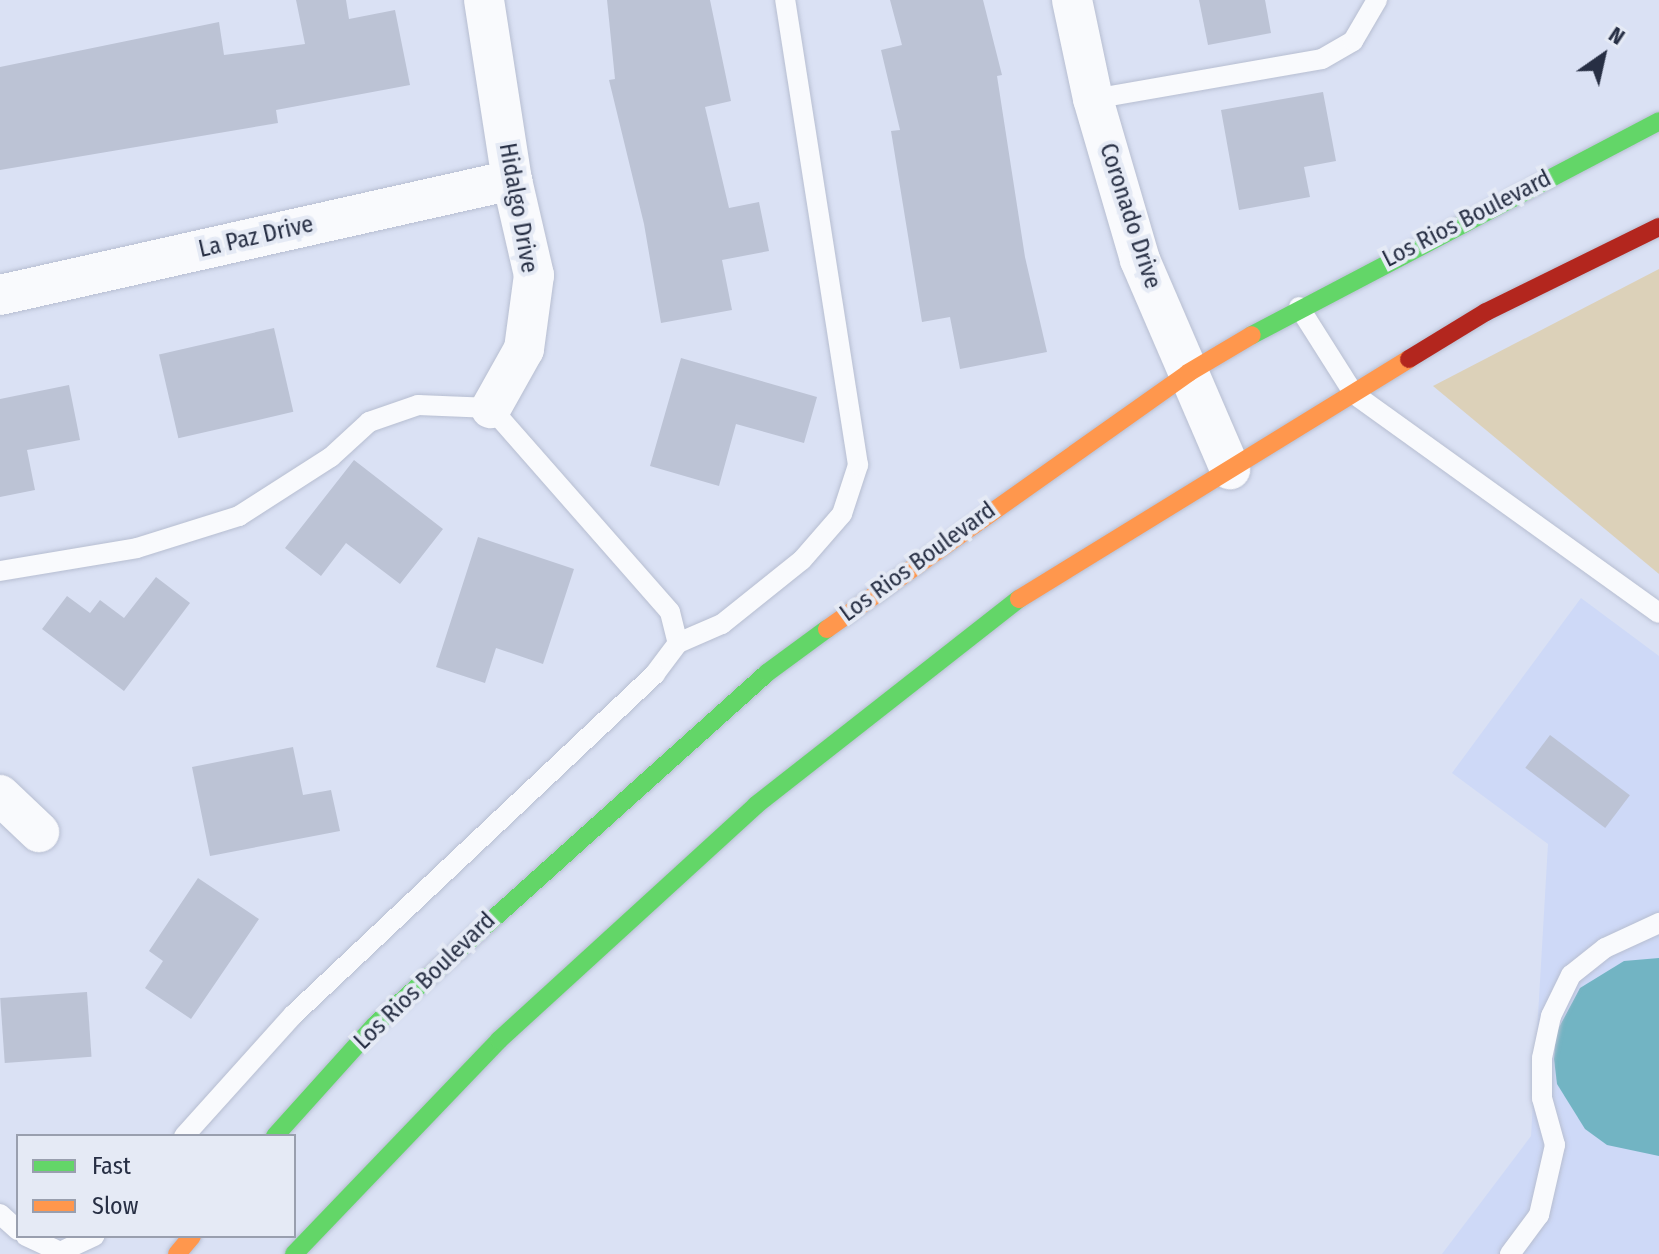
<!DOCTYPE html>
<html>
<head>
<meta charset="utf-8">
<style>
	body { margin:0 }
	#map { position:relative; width:1659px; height:1254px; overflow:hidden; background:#dae1f4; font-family:"Fira Sans Condensed",sans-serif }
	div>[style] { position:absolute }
	.built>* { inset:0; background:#ced9f7 }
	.green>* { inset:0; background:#dcd1b9 }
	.water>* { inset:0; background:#72b4c3 }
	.building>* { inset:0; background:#bcc3d5; transform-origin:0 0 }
	.roads { filter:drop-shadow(0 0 2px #b7bed1) drop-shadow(0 0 2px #b7bed1) }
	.lane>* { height:20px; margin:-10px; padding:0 10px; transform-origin:10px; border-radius:10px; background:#f9fafd }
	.street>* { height:40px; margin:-20px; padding:0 20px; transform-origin:20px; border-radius:20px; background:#f9fafd }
	.fast>* { height:18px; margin:-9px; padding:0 9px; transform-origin:9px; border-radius:9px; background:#63d668 }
	.slow>* { height:18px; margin:-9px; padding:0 9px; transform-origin:9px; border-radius:9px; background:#ff974d }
	.jam>* { height:18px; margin:-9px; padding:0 9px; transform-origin:9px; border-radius:9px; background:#b3261e }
	span { translate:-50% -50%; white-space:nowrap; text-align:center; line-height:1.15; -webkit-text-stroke:8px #e5eaf5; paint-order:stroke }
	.street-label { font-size:24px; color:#272f44 }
	.legend { position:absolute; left:16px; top:1134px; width:280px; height:104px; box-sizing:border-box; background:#e5eaf5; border:2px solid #999fae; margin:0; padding:10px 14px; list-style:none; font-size:24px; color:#272f44 }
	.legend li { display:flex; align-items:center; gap:16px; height:40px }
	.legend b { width:40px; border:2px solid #999fae }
	.north { position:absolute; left:1563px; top:16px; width:80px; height:80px; -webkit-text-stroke:6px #e5eaf5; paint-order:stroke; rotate:34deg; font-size:22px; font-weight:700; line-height:32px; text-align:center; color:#272f44 }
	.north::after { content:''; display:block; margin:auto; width:28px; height:36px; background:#272f44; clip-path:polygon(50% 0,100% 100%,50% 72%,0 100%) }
</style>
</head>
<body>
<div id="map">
	<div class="built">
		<div style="clip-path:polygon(1581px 598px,1659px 656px,1659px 1254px,1442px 1254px,1531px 1136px,1548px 844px,1452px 773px)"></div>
	</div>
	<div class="green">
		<div style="clip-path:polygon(1659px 269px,1659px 574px,1433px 386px)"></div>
	</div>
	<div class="water">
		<div style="clip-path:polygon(1659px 958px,1659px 1156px,1607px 1145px,1585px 1129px,1557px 1084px,1554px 1059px,1556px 1033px,1580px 988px,1624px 961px)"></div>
	</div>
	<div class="building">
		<div style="clip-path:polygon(296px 0,346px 0,349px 19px,395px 10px,410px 85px,276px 110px,278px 123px,0 170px,0 67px,219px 22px,224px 55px,305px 44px)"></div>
		<div style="clip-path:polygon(607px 0,710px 0,731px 101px,705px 107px,729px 208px,759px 202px,769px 251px,722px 260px,732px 310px,661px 323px,644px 224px,609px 80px,615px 79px)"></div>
		<div style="clip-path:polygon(890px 0,983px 0,1002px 75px,997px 76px,1025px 257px,1047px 352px,960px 369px,950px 317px,922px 322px,891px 131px,900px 130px,881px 50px,902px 45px)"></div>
		<div style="clip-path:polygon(1199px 0,1265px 0,1271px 33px,1208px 45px)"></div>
		<div style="clip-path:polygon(1323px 92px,1336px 161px,1304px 167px,1310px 197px,1239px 210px,1221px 110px)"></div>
		<div style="left:274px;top:328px;width:86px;height:118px;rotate:77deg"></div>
		<div style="clip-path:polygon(681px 358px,817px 397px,804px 443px,736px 424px,719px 486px,650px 466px)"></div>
		<div style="clip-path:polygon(69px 385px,80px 440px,27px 450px,35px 490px,0 497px,0 399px)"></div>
		<div style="clip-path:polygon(354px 460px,443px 529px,400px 584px,346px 543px,321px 576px,285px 548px)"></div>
		<div style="clip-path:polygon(478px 537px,574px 569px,543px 664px,496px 648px,485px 683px,436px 667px)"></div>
		<div style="clip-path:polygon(156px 577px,190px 603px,124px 691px,42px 629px,67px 596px,90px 613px,100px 600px,124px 618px)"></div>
		<div style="left:1550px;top:735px;width:100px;height:41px;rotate:37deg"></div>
		<div style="clip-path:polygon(293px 747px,303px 795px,331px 790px,340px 831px,210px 856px,192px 767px)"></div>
		<div style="clip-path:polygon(198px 878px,259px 919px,191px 1019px,145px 988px,163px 961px,149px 951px)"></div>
		<div style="left:87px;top:992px;width:65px;height:87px;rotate:86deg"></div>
	</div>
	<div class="roads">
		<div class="lane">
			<div style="left:1093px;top:99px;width:232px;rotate:-9.9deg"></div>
			<div style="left:1322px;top:59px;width:36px;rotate:-30deg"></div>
			<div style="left:1353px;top:41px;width:48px;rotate:-59.7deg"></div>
			<div style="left:1299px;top:307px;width:103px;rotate:57.7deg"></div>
			<div style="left:1354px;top:394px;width:375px;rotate:35.7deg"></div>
			<div style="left:0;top:571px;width:139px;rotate:-9.5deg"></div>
			<div style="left:137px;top:548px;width:107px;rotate:-17.4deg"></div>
			<div style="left:239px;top:516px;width:109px;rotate:-32.7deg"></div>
			<div style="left:331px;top:457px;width:52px;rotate:-42.6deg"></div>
			<div style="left:369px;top:422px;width:52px;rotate:-19.1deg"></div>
			<div style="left:418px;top:405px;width:73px;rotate:2.4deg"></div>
			<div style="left:491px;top:408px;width:271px;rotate:48.7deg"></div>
			<div style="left:670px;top:612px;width:32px;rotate:76deg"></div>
			<div style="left:678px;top:643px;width:39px;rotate:127deg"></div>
			<div style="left:655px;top:674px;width:496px;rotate:136.7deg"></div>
			<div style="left:294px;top:1014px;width:164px;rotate:132deg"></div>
			<div style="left:678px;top:643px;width:48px;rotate:-23.4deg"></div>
			<div style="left:722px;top:624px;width:102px;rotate:-38.7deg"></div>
			<div style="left:802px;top:560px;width:61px;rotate:-49deg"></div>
			<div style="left:842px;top:514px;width:52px;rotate:-71.9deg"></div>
			<div style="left:858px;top:465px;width:471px;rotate:-98.9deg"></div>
			<div style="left:0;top:1214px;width:24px;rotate:42deg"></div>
			<div style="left:26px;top:1236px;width:38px;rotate:25deg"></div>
			<div style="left:60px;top:1252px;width:38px;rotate:-25deg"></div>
			<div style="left:1510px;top:1254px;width:49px;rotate:-53.4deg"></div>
			<div style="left:1539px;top:1215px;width:72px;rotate:-77.1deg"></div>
			<div style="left:1555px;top:1145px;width:49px;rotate:-105.5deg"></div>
			<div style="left:1542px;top:1098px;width:40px;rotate:-90deg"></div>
			<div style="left:1542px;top:1058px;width:43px;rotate:-77.9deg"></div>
			<div style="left:1551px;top:1016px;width:46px;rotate:-64deg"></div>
			<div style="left:1571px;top:975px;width:43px;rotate:-38.5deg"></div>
			<div style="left:1605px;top:948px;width:60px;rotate:-24.8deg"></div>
		</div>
		<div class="street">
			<div style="left:484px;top:0;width:182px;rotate:81.2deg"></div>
			<div style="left:512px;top:180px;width:98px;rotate:77deg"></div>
			<div style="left:534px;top:275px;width:75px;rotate:97.7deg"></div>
			<div style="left:524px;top:349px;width:68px;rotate:119.2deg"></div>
			<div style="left:1072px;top:0;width:101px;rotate:78deg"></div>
			<div style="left:1093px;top:99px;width:168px;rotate:73.7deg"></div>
			<div style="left:1140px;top:260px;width:228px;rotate:66.7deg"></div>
			<div style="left:0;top:295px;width:525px;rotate:-12.66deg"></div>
			<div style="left:0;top:795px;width:54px;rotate:43.5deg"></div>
		</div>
		<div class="fast">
			<div style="left:1252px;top:335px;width:460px;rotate:-27.7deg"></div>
			<div style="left:275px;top:1136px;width:149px;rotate:-48deg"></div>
			<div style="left:375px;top:1025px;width:527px;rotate:-41.92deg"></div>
			<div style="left:767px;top:673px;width:74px;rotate:-36.3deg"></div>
			<div style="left:294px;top:1254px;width:296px;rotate:-46.2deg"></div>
			<div style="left:499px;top:1040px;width:348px;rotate:-42.4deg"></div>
			<div style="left:756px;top:805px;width:334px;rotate:-38.1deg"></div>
		</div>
		<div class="slow">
			<div style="left:1019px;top:599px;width:458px;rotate:-31.6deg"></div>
			<div style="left:827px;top:629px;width:443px;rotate:-35.3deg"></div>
			<div style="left:1188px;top:373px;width:74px;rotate:-30.7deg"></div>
			<div style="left:177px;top:1254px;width:23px;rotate:-50deg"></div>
		</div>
		<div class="jam">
			<div style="left:1409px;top:359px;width:90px;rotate:-31.4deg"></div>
			<div style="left:1486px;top:312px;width:193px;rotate:-26.2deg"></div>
		</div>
	</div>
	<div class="street-label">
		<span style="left:518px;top:208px;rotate:80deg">Hidalgo Drive</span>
		<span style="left:1130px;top:216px;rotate:72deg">Coronado Drive</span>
		<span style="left:1467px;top:219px;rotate:-27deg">Los Rios Boulevard</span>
		<span style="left:256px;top:237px;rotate:-13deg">La Paz Drive</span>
		<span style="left:918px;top:562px;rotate:-36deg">Los Rios Boulevard</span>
		<span style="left:425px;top:981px;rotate:-44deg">Los Rios Boulevard</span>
	</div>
	<ul class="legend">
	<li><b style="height:10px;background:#63d668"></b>Fast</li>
	<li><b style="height:10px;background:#ff974d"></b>Slow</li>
	</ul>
	<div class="north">N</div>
</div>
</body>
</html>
